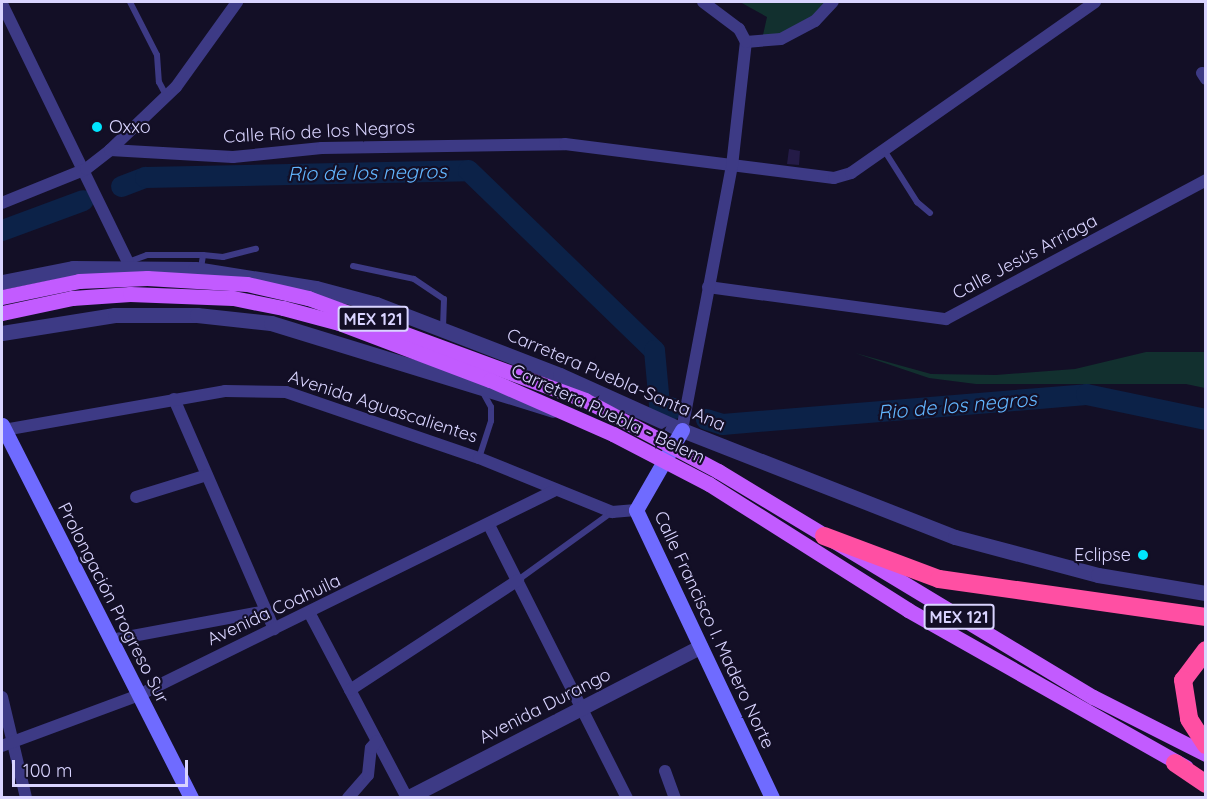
<!DOCTYPE html>
<html>
<head>
<meta charset="utf-8">
<style>
	body { margin:0 }
	#map { position:relative; width:1207px; height:799px; overflow:hidden; background:#130f26; font-family:Quicksand,sans-serif }
	div>[style] { position:absolute }
	.green>* { inset:0; background:#12302f }
	.river>* { height:21px; margin:-10.5px; padding:0 10.5px; transform-origin:10.5px; border-radius:10.5px; background:#0c2248 }
	.building>* { inset:0; background:#241b47 }
	.service>* { height:6px; margin:-3px; padding:0 3px; transform-origin:3px; border-radius:3px; background:#3d3a85 }
	.minor>* { height:12px; margin:-6px; padding:0 6px; transform-origin:6px; border-radius:6px; background:#3d3a85 }
	.tertiary>* { height:15px; margin:-7.5px; padding:0 7.5px; transform-origin:7.5px; border-radius:7.5px; background:#3d3a85 }
	.secondary>* { height:15px; margin:-7.5px; padding:0 7.5px; transform-origin:7.5px; border-radius:7.5px; background:#6f6bff }
	.primary>* { height:15px; margin:-7.5px; padding:0 7.5px; transform-origin:7.5px; border-radius:7.5px; background:#c25bff }
	.motorway>* { height:18px; margin:-9px; padding:0 9px; transform-origin:9px; border-radius:9px; background:#ff4fa3 }
	.primary-bridge>* { height:15px; margin:-7.5px; padding:0 7.5px; transform-origin:7.5px; border-radius:7.5px; background:#c25bff }
	.dots>* { width:16px; height:16px; translate:-50% -50%; box-sizing:border-box; border:3px solid #130f26; border-radius:50% }
	span { translate:-50% -50%; white-space:nowrap; text-align:center; line-height:1.15; -webkit-text-stroke:4.5px #130f26; paint-order:stroke }
	.shield-label span { padding:2px 4px; background:#130f26; border:2px solid; border-radius:4px; -webkit-text-stroke-width:0 }
	.shield-label { font-size:16px; color:#d9d4ff; font-weight:700 }
	.poi-label { font-size:18px; color:#d9d4ff }
	.left { translate:0 -50%; text-align:left }
	.right { translate:-100% -50%; text-align:right }
	.street-label { font-size:18px; color:#d9d4ff }
	.water-label { font-size:20px; color:#62b6ff; font-style:italic }
	.frame { position:absolute; inset:0; border:3px solid #d9d4ff; pointer-events:none }
	.scale { position:absolute; left:12px; top:760px; width:176px; height:27px; box-sizing:border-box; border:3px solid #d9d4ff; border-top:0; padding-left:8px; font-size:18px; line-height:21px; white-space:nowrap; color:#d9d4ff; -webkit-text-stroke:4px #130f26; paint-order:stroke }
</style>
</head>
<body>
<div id="map">
	<div class="green">
		<div style="clip-path:polygon(740px 2px,829px 2px,810px 21px,781px 35px,763px 35px,767px 17px)"></div>
		<div style="clip-path:polygon(1146px 352px,1205px 352px,1205px 388px,1186px 384px,976px 384px,929px 378px,855px 353px,931px 374px,996px 375px,1075px 369px)"></div>
	</div>
	<div class="river">
		<div style="left:121px;top:186px;width:26px;rotate:-21deg"></div>
		<div style="left:145px;top:177px;width:323px;rotate:-1.2deg"></div>
		<div style="left:468px;top:170px;width:259px;rotate:44.1deg"></div>
		<div style="left:654px;top:350px;width:54px;rotate:84.7deg"></div>
		<div style="left:659px;top:404px;width:15px;rotate:16deg"></div>
		<div style="left:2px;top:230px;width:86px;rotate:-20.3deg"></div>
		<div style="left:706px;top:419px;width:17px;rotate:17deg"></div>
		<div style="left:722px;top:424px;width:365px;rotate:-4.7deg"></div>
		<div style="left:1086px;top:394px;width:123px;rotate:11.8deg"></div>
	</div>
	<div class="building">
		<div style="clip-path:polygon(789px 149px,800px 151px,799px 165px,787px 164px)"></div>
	</div>
	<div class="service">
		<div style="left:130px;top:2px;width:59px;rotate:63deg"></div>
		<div style="left:157px;top:55px;width:27px;rotate:86deg"></div>
		<div style="left:159px;top:82px;width:15px;rotate:62deg"></div>
		<div style="left:884px;top:150px;width:62px;rotate:57.6deg"></div>
		<div style="left:917px;top:202px;width:17px;rotate:40deg"></div>
		<div style="left:128px;top:262px;width:20px;rotate:-20deg"></div>
		<div style="left:147px;top:255px;width:56px"></div>
		<div style="left:353px;top:266px;width:62px;rotate:12deg"></div>
		<div style="left:414px;top:279px;width:36px;rotate:34deg"></div>
		<div style="left:444px;top:299px;width:30px;rotate:92deg"></div>
		<div style="left:201px;top:268px;width:13px;rotate:-81deg"></div>
		<div style="left:203px;top:255px;width:20px;rotate:6deg"></div>
		<div style="left:223px;top:257px;width:34px;rotate:-14deg"></div>
		<div style="left:479px;top:458px;width:39px;rotate:-72deg"></div>
		<div style="left:491px;top:421px;width:14px;rotate:-90deg"></div>
		<div style="left:491px;top:407px;width:18px;rotate:-119deg"></div>
		<div style="left:518px;top:580px;width:116px;rotate:-35.9deg"></div>
	</div>
	<div class="minor">
		<div style="left:2px;top:4px;width:292px;rotate:64deg"></div>
		<div style="left:746px;top:42px;width:35px;rotate:-5deg"></div>
		<div style="left:781px;top:39px;width:38px;rotate:-28deg"></div>
		<div style="left:815px;top:21px;width:26px;rotate:-47deg"></div>
		<div style="left:1202px;top:73px;width:7px;rotate:56deg"></div>
		<div style="left:110px;top:150px;width:123px;rotate:3.3deg"></div>
		<div style="left:233px;top:157px;width:89px;rotate:-5.8deg"></div>
		<div style="left:322px;top:148px;width:243px;rotate:-0.9deg"></div>
		<div style="left:565px;top:144px;width:271px;rotate:7.2deg"></div>
		<div style="left:834px;top:178px;width:18px;rotate:-16deg"></div>
		<div style="left:851px;top:173px;width:298px;rotate:-35deg"></div>
		<div style="left:2px;top:203px;width:91px;rotate:-22deg"></div>
		<div style="left:86px;top:169px;width:31px;rotate:-38deg"></div>
		<div style="left:110px;top:150px;width:91px;rotate:-43.7deg"></div>
		<div style="left:176px;top:87px;width:105px;rotate:-54.3deg"></div>
		<div style="left:708px;top:287px;width:240px;rotate:7.7deg"></div>
		<div style="left:946px;top:319px;width:295px;rotate:-28.1deg"></div>
		<div style="left:174px;top:399px;width:251px;rotate:66.5deg"></div>
		<div style="left:4px;top:430px;width:224px;rotate:-10deg"></div>
		<div style="left:225px;top:391px;width:61px;rotate:0.9deg"></div>
		<div style="left:286px;top:392px;width:204px;rotate:18.9deg"></div>
		<div style="left:479px;top:458px;width:144px;rotate:22.1deg"></div>
		<div style="left:612px;top:512px;width:24px;rotate:-5deg"></div>
		<div style="left:682px;top:430px;width:269px;rotate:-79.3deg"></div>
		<div style="left:732px;top:166px;width:125px;rotate:-83.6deg"></div>
		<div style="left:746px;top:42px;width:15px;rotate:-118deg"></div>
		<div style="left:739px;top:29px;width:45px;rotate:-143.1deg"></div>
		<div style="left:136px;top:497px;width:74px;rotate:-17.2deg"></div>
		<div style="left:489px;top:525px;width:306px;rotate:63.2deg"></div>
		<div style="left:310px;top:614px;width:208px;rotate:62.2deg"></div>
		<div style="left:111px;top:640px;width:158px;rotate:-10.6deg"></div>
		<div style="left:350px;top:690px;width:201px;rotate:-33.2deg"></div>
		<div style="left:2px;top:697px;width:104px;rotate:76.6deg"></div>
		<div style="left:2px;top:746px;width:146px;rotate:-20.4deg"></div>
		<div style="left:139px;top:695px;width:464px;rotate:-26.2deg"></div>
		<div style="left:665px;top:771px;width:29px;rotate:70deg"></div>
		<div style="left:348px;top:798px;width:30px;rotate:-49deg"></div>
		<div style="left:368px;top:775px;width:27px;rotate:-84deg"></div>
		<div style="left:371px;top:748px;width:9px;rotate:-49deg"></div>
	</div>
	<div class="tertiary">
		<div style="left:2px;top:282px;width:72px;rotate:-11.2deg"></div>
		<div style="left:73px;top:268px;width:122px;rotate:0.5deg"></div>
		<div style="left:195px;top:269px;width:122px;rotate:8.9deg"></div>
		<div style="left:316px;top:288px;width:62px;rotate:14.9deg"></div>
		<div style="left:376px;top:304px;width:197px;rotate:21.1deg"></div>
		<div style="left:560px;top:375px;width:134px;rotate:24.3deg"></div>
		<div style="left:682px;top:430px;width:293px;rotate:21.4deg"></div>
		<div style="left:955px;top:537px;width:148px;rotate:14.9deg"></div>
		<div style="left:1098px;top:575px;width:109px;rotate:9.5deg"></div>
		<div style="left:2px;top:333px;width:114px;rotate:-9.1deg"></div>
		<div style="left:115px;top:315px;width:82px"></div>
		<div style="left:197px;top:315px;width:74px;rotate:6.2deg"></div>
		<div style="left:271px;top:323px;width:295px;rotate:17.1deg"></div>
		<div style="left:407px;top:798px;width:330px;rotate:-27.3deg"></div>
	</div>
	<div class="secondary">
		<div style="left:2px;top:425px;width:418px;rotate:63.1deg"></div>
		<div style="left:682px;top:430px;width:92px;rotate:119.9deg"></div>
		<div style="left:636px;top:510px;width:318px;rotate:64.7deg"></div>
	</div>
	<div class="primary">
		<div style="left:718px;top:471px;width:438px;rotate:31.1deg"></div>
		<div style="left:1093px;top:697px;width:127px;rotate:26.8deg"></div>
		<div style="left:709px;top:484px;width:236px;rotate:32.3deg"></div>
		<div style="left:908px;top:610px;width:319px;rotate:29.5deg"></div>
	</div>
	<div class="motorway">
		<div style="left:824px;top:536px;width:123px;rotate:20.5deg"></div>
		<div style="left:939px;top:579px;width:270px;rotate:8.1deg"></div>
		<div style="left:1206px;top:650px;width:38px;rotate:127deg"></div>
		<div style="left:1183px;top:680px;width:39px;rotate:81deg"></div>
		<div style="left:1189px;top:719px;width:31px;rotate:57deg"></div>
		<div style="left:1175px;top:763px;width:37px;rotate:34deg"></div>
	</div>
	<div class="primary-bridge">
		<div style="left:2px;top:297px;width:79px;rotate:-11.7deg"></div>
		<div style="left:79px;top:281px;width:68px;rotate:-2.5deg"></div>
		<div style="left:147px;top:278px;width:100px;rotate:3.4deg"></div>
		<div style="left:247px;top:284px;width:63px;rotate:12.9deg"></div>
		<div style="left:308px;top:298px;width:295px;rotate:20.2deg"></div>
		<div style="left:585px;top:400px;width:151px;rotate:28.1deg"></div>
		<div style="left:2px;top:313px;width:72px;rotate:-12.1deg"></div>
		<div style="left:72px;top:298px;width:58px;rotate:-3.9deg"></div>
		<div style="left:130px;top:294px;width:103px;rotate:2.2deg"></div>
		<div style="left:233px;top:298px;width:51px;rotate:11.3deg"></div>
		<div style="left:283px;top:308px;width:58px;rotate:15deg"></div>
		<div style="left:339px;top:323px;width:161px;rotate:20.7deg"></div>
		<div style="left:490px;top:380px;width:134px;rotate:23.7deg"></div>
		<div style="left:613px;top:434px;width:108px;rotate:27.5deg"></div>
	</div>
	<div class="dots">
		<div style="left:97px;top:127px;background:#00e5ff"></div>
		<div style="left:1143px;top:555px;background:#00e5ff"></div>
	</div>
	<div class="shield-label">
		<span style="left:373px;top:319px">MEX 121</span>
		<span style="left:959px;top:617px">MEX 121</span>
	</div>
	<div class="poi-label">
		<span class="left" style="left:109px;top:127px">Oxxo</span>
		<span class="right" style="left:1131px;top:555px">Eclipse</span>
	</div>
	<div class="street-label">
		<span style="left:319px;top:132px;rotate:-3deg">Calle Río de los Negros</span>
		<span style="left:1025px;top:257px;rotate:-28deg">Calle Jesús Arriaga</span>
		<span style="left:616px;top:380px;rotate:23deg">Carretera Puebla-Santa Ana</span>
		<span style="left:383px;top:407px;rotate:18deg">Avenida Aguascalientes</span>
		<span style="left:608px;top:414px;rotate:25deg">Carretera Puebla - Belem</span>
		<span style="left:113px;top:603px;rotate:63deg">Prolongación Progreso Sur</span>
		<span style="left:274px;top:610px;rotate:-25deg">Avenida Coahuila</span>
		<span style="left:714px;top:630px;rotate:65deg">Calle Francisco I. Madero Norte</span>
		<span style="left:545px;top:706px;rotate:-27deg">Avenida Durango</span>
	</div>
	<div class="water-label">
		<span style="left:367px;top:172px;rotate:-1deg">Rio de los negros</span>
		<span style="left:957px;top:405px;rotate:-5deg">Rio de los negros</span>
	</div>
	<div class="frame"></div>
	<div class="scale">100 m</div>
</div>
</body>
</html>
